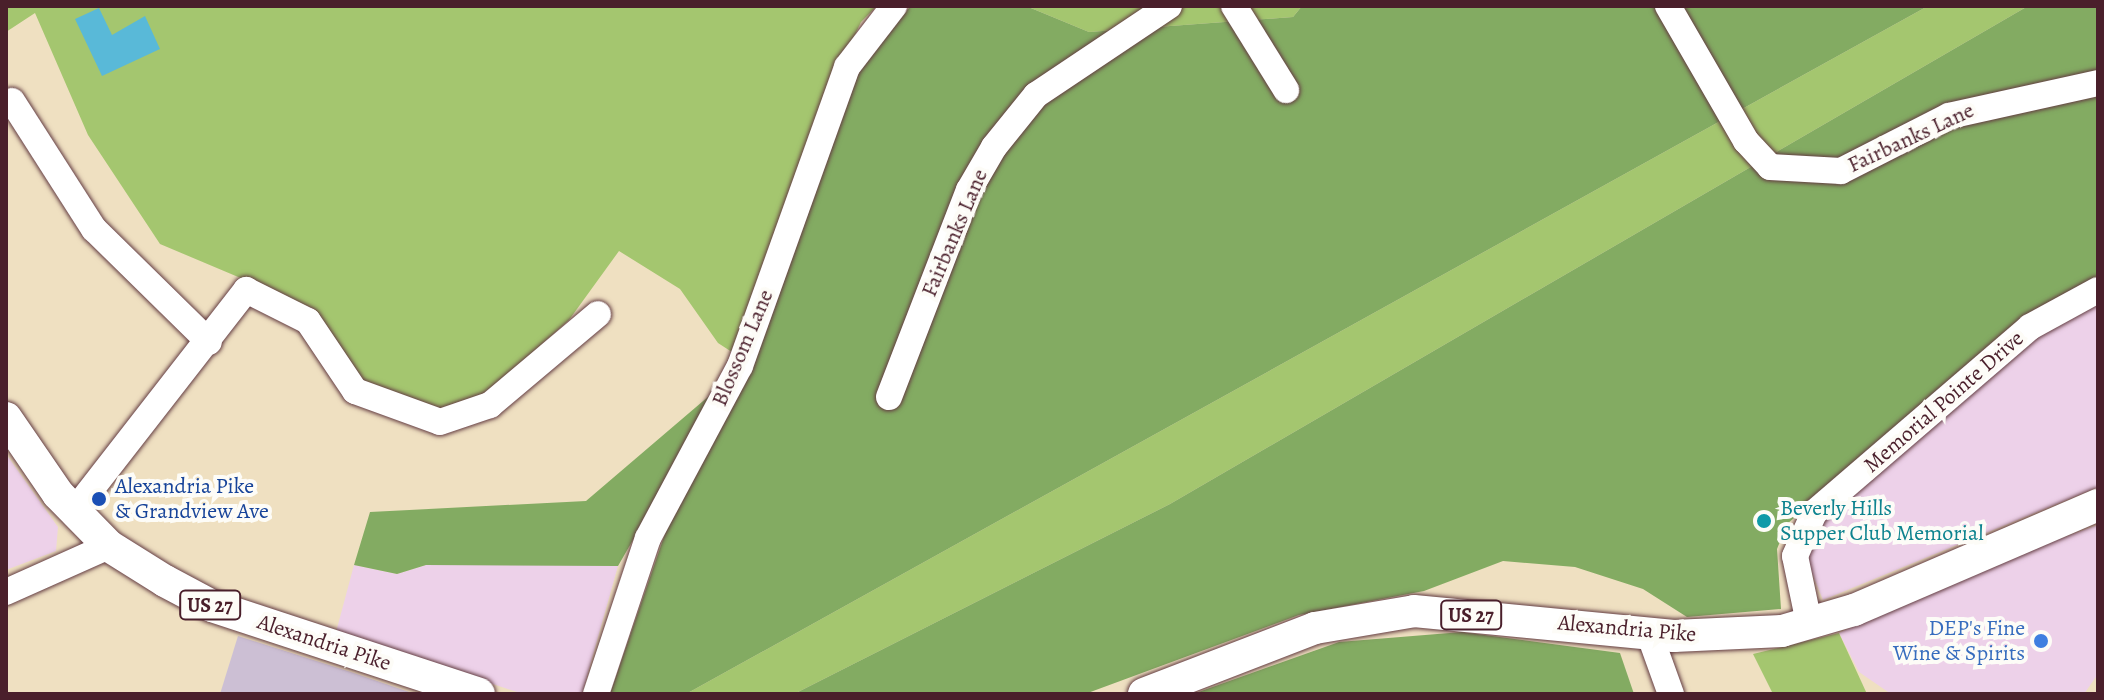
<!DOCTYPE html>
<html>
<head>
<meta charset="utf-8">
<style>
	body { margin:0 }
	#map { position:relative; width:2104px; height:700px; overflow:hidden; background:#efe0c1; font-family:Alegreya,serif }
	div>[style] { position:absolute }
	.built>* { inset:0; background:#edd1e9 }
	.industrial>* { inset:0; background:#ccbfd4 }
	.green>* { inset:0; background:#a4c66f }
	.forest>* { inset:0; background:#83ab62 }
	.water>* { inset:0; background:#59b9d8 }
	.roads { filter:drop-shadow(0 0 2px #633c42) drop-shadow(0 0 2px #633c42) }
	.minor>* { height:26px; margin:-13px; padding:0 13px; transform-origin:13px; border-radius:13px; background:#fff }
	.major>* { height:32px; margin:-16px; padding:0 16px; transform-origin:16px; border-radius:16px; background:#fff }
	.dots>* { width:22px; height:22px; translate:-50% -50%; box-sizing:border-box; border:4px solid #fdfcf7; border-radius:50% }
	span { translate:-50% -50%; white-space:nowrap; text-align:center; line-height:1.15; -webkit-text-stroke:8px #fdfcf7; paint-order:stroke }
	.shield-label span { padding:2px 6px; background:#fdfcf7; border:2px solid; border-radius:6px; -webkit-text-stroke-width:0 }
	.shield-label { font-size:20px; color:#4a1f2b; font-weight:700 }
	.street-label { font-size:22px; color:#4a1f2b }
	.transit-label { font-size:22px; color:#164399 }
	.left { translate:0 -50%; text-align:left }
	.culture-label { font-size:22px; color:#0d838f }
	.shop-label { font-size:22px; color:#366cbe }
	.right { translate:-100% -50%; text-align:right }
	.frame { position:absolute; inset:0; border:8px solid #4a1f2b; pointer-events:none }
</style>
</head>
<body>
<div id="map">
	<div class="built">
		<div style="clip-path:polygon(2098px 300px,2098px 487px,1823px 600px,1804px 553px,1813px 525px,2025px 342px)"></div>
		<div style="clip-path:polygon(6px 454px,58px 527px,56px 551px,6px 570px)"></div>
		<div style="clip-path:polygon(2098px 525px,2098px 674px,2084px 694px,1891px 694px,1859px 672px,1839px 633px,1992px 563px)"></div>
		<div style="clip-path:polygon(533px 563px,618px 566px,582px 694px,523px 694px,336px 632px,354px 565px,397px 574px,426px 565px)"></div>
	</div>
	<div class="industrial">
		<div style="clip-path:polygon(238px 636px,351px 672px,415px 694px,220px 694px)"></div>
	</div>
	<div class="green">
		<div style="clip-path:polygon(6px 6px,877px 6px,861px 22px,837px 73px,738px 356px,718px 343px,680px 289px,619px 251px,569px 320px,487px 393px,434px 410px,364px 384px,314px 309px,160px 244px,88px 135px,35px 13px,6px 32px)"></div>
		<div style="clip-path:polygon(1026px 6px,1302px 6px,1293px 17px,1089px 32px)"></div>
		<div style="clip-path:polygon(1928px 6px,2028px 6px,1170px 504px,794px 694px,686px 694px)"></div>
		<div style="clip-path:polygon(1839px 633px,1867px 694px,1773px 694px,1753px 654px)"></div>
	</div>
	<div class="forest">
		<div style="clip-path:polygon(911px 6px,1026px 6px,1089px 32px,1293px 17px,1302px 6px,1928px 6px,686px 694px,610px 694px,669px 522px,763px 340px,865px 53px)"></div>
		<div style="clip-path:polygon(2028px 6px,2098px 6px,2098px 285px,1891px 435px,1787px 524px,1777px 549px,1781px 609px,1687px 617px,1643px 589px,1575px 567px,1503px 561px,1424px 591px,1299px 615px,1085px 694px,794px 694px,1170px 504px)"></div>
		<div style="clip-path:polygon(723px 384px,618px 566px,426px 565px,397px 574px,354px 565px,370px 512px,586px 501px)"></div>
		<div style="clip-path:polygon(1462px 632px,1620px 653px,1634px 694px,1193px 694px,1339px 642px)"></div>
	</div>
	<div class="water">
		<div style="clip-path:polygon(99px 8px,112px 35px,145px 16px,160px 49px,102px 76px,75px 19px)"></div>
	</div>
	<div class="roads">
		<div class="minor">
			<div style="left:1234px;top:6px;width:99px;rotate:58.2deg"></div>
			<div style="left:1668px;top:6px;width:156px;rotate:60deg"></div>
			<div style="left:1746px;top:141px;width:35px;rotate:47deg"></div>
			<div style="left:1770px;top:167px;width:71px;rotate:3.2deg"></div>
			<div style="left:1841px;top:171px;width:121px;rotate:-27deg"></div>
			<div style="left:1949px;top:116px;width:153px;rotate:-12.5deg"></div>
			<div style="left:12px;top:101px;width:152px;rotate:57.4deg"></div>
			<div style="left:94px;top:229px;width:161px;rotate:44.5deg"></div>
			<div style="left:889px;top:397px;width:222px;rotate:-68.9deg"></div>
			<div style="left:969px;top:190px;width:50px;rotate:-59.8deg"></div>
			<div style="left:994px;top:147px;width:67px;rotate:-51.1deg"></div>
			<div style="left:1036px;top:95px;width:160px;rotate:-33.8deg"></div>
			<div style="left:75px;top:510px;width:279px;rotate:-52.1deg"></div>
			<div style="left:246px;top:290px;width:69px;rotate:26.6deg"></div>
			<div style="left:308px;top:321px;width:84px;rotate:56.1deg"></div>
			<div style="left:355px;top:391px;width:90px;rotate:20deg"></div>
			<div style="left:440px;top:422px;width:53px;rotate:-18.8deg"></div>
			<div style="left:490px;top:405px;width:141px;rotate:-40.1deg"></div>
			<div style="left:6px;top:592px;width:113px;rotate:-24.1deg"></div>
			<div style="left:1809px;top:623px;width:68px;rotate:-101.8deg"></div>
			<div style="left:1795px;top:556px;width:47px;rotate:-66.2deg"></div>
			<div style="left:1814px;top:513px;width:285px;rotate:-40.7deg"></div>
			<div style="left:2030px;top:327px;width:77px;rotate:-28.6deg"></div>
			<div style="left:1649px;top:633px;width:65px;rotate:70.2deg"></div>
			<div style="left:596px;top:694px;width:164px;rotate:-71.6deg"></div>
			<div style="left:648px;top:538px;width:195px;rotate:-61.9deg"></div>
			<div style="left:740px;top:366px;width:318px;rotate:-70.3deg"></div>
			<div style="left:847px;top:67px;width:77px;rotate:-52.4deg"></div>
		</div>
		<div class="major">
			<div style="left:6px;top:418px;width:92px;rotate:55.6deg"></div>
			<div style="left:58px;top:494px;width:73px;rotate:45.6deg"></div>
			<div style="left:109px;top:546px;width:66px;rotate:32deg"></div>
			<div style="left:165px;top:581px;width:53px;rotate:28deg"></div>
			<div style="left:212px;top:606px;width:281px;rotate:18.2deg"></div>
			<div style="left:1144px;top:694px;width:183px;rotate:-21.1deg"></div>
			<div style="left:1315px;top:628px;width:100px;rotate:-9.7deg"></div>
			<div style="left:1414px;top:611px;width:261px;rotate:5.5deg"></div>
			<div style="left:1674px;top:636px;width:108px;rotate:-2.7deg"></div>
			<div style="left:1782px;top:631px;width:75px;rotate:-16.3deg"></div>
			<div style="left:1854px;top:610px;width:266px;rotate:-23.3deg"></div>
		</div>
	</div>
	<div class="dots">
		<div style="left:99px;top:499px;background:#1a4fb4"></div>
		<div style="left:1764px;top:521px;background:#0f9aa8"></div>
		<div style="left:2041px;top:641px;background:#3f7fe0"></div>
	</div>
	<div class="shield-label">
		<span style="left:210px;top:605px">US 27</span>
		<span style="left:1471px;top:615px">US 27</span>
	</div>
	<div class="street-label">
		<span style="left:1911px;top:138px;rotate:-25deg">Fairbanks Lane</span>
		<span style="left:955px;top:233px;rotate:-67deg">Fairbanks Lane</span>
		<span style="left:743px;top:348px;rotate:-67deg">Blossom Lane</span>
		<span style="left:1944px;top:402px;rotate:-41deg">Memorial Pointe Drive</span>
		<span style="left:1627px;top:629px;rotate:5deg">Alexandria Pike</span>
		<span style="left:324px;top:643px;rotate:18deg">Alexandria Pike</span>
	</div>
	<div class="transit-label">
		<span class="left" style="left:115px;top:499px">Alexandria Pike<br>&amp; Grandview Ave</span>
	</div>
	<div class="culture-label">
		<span class="left" style="left:1780px;top:521px">Beverly Hills<br>Supper Club Memorial</span>
	</div>
	<div class="shop-label">
		<span class="right" style="left:2025px;top:641px">DEP's Fine<br>Wine &amp; Spirits</span>
	</div>
	<div class="frame"></div>
</div>
</body>
</html>
